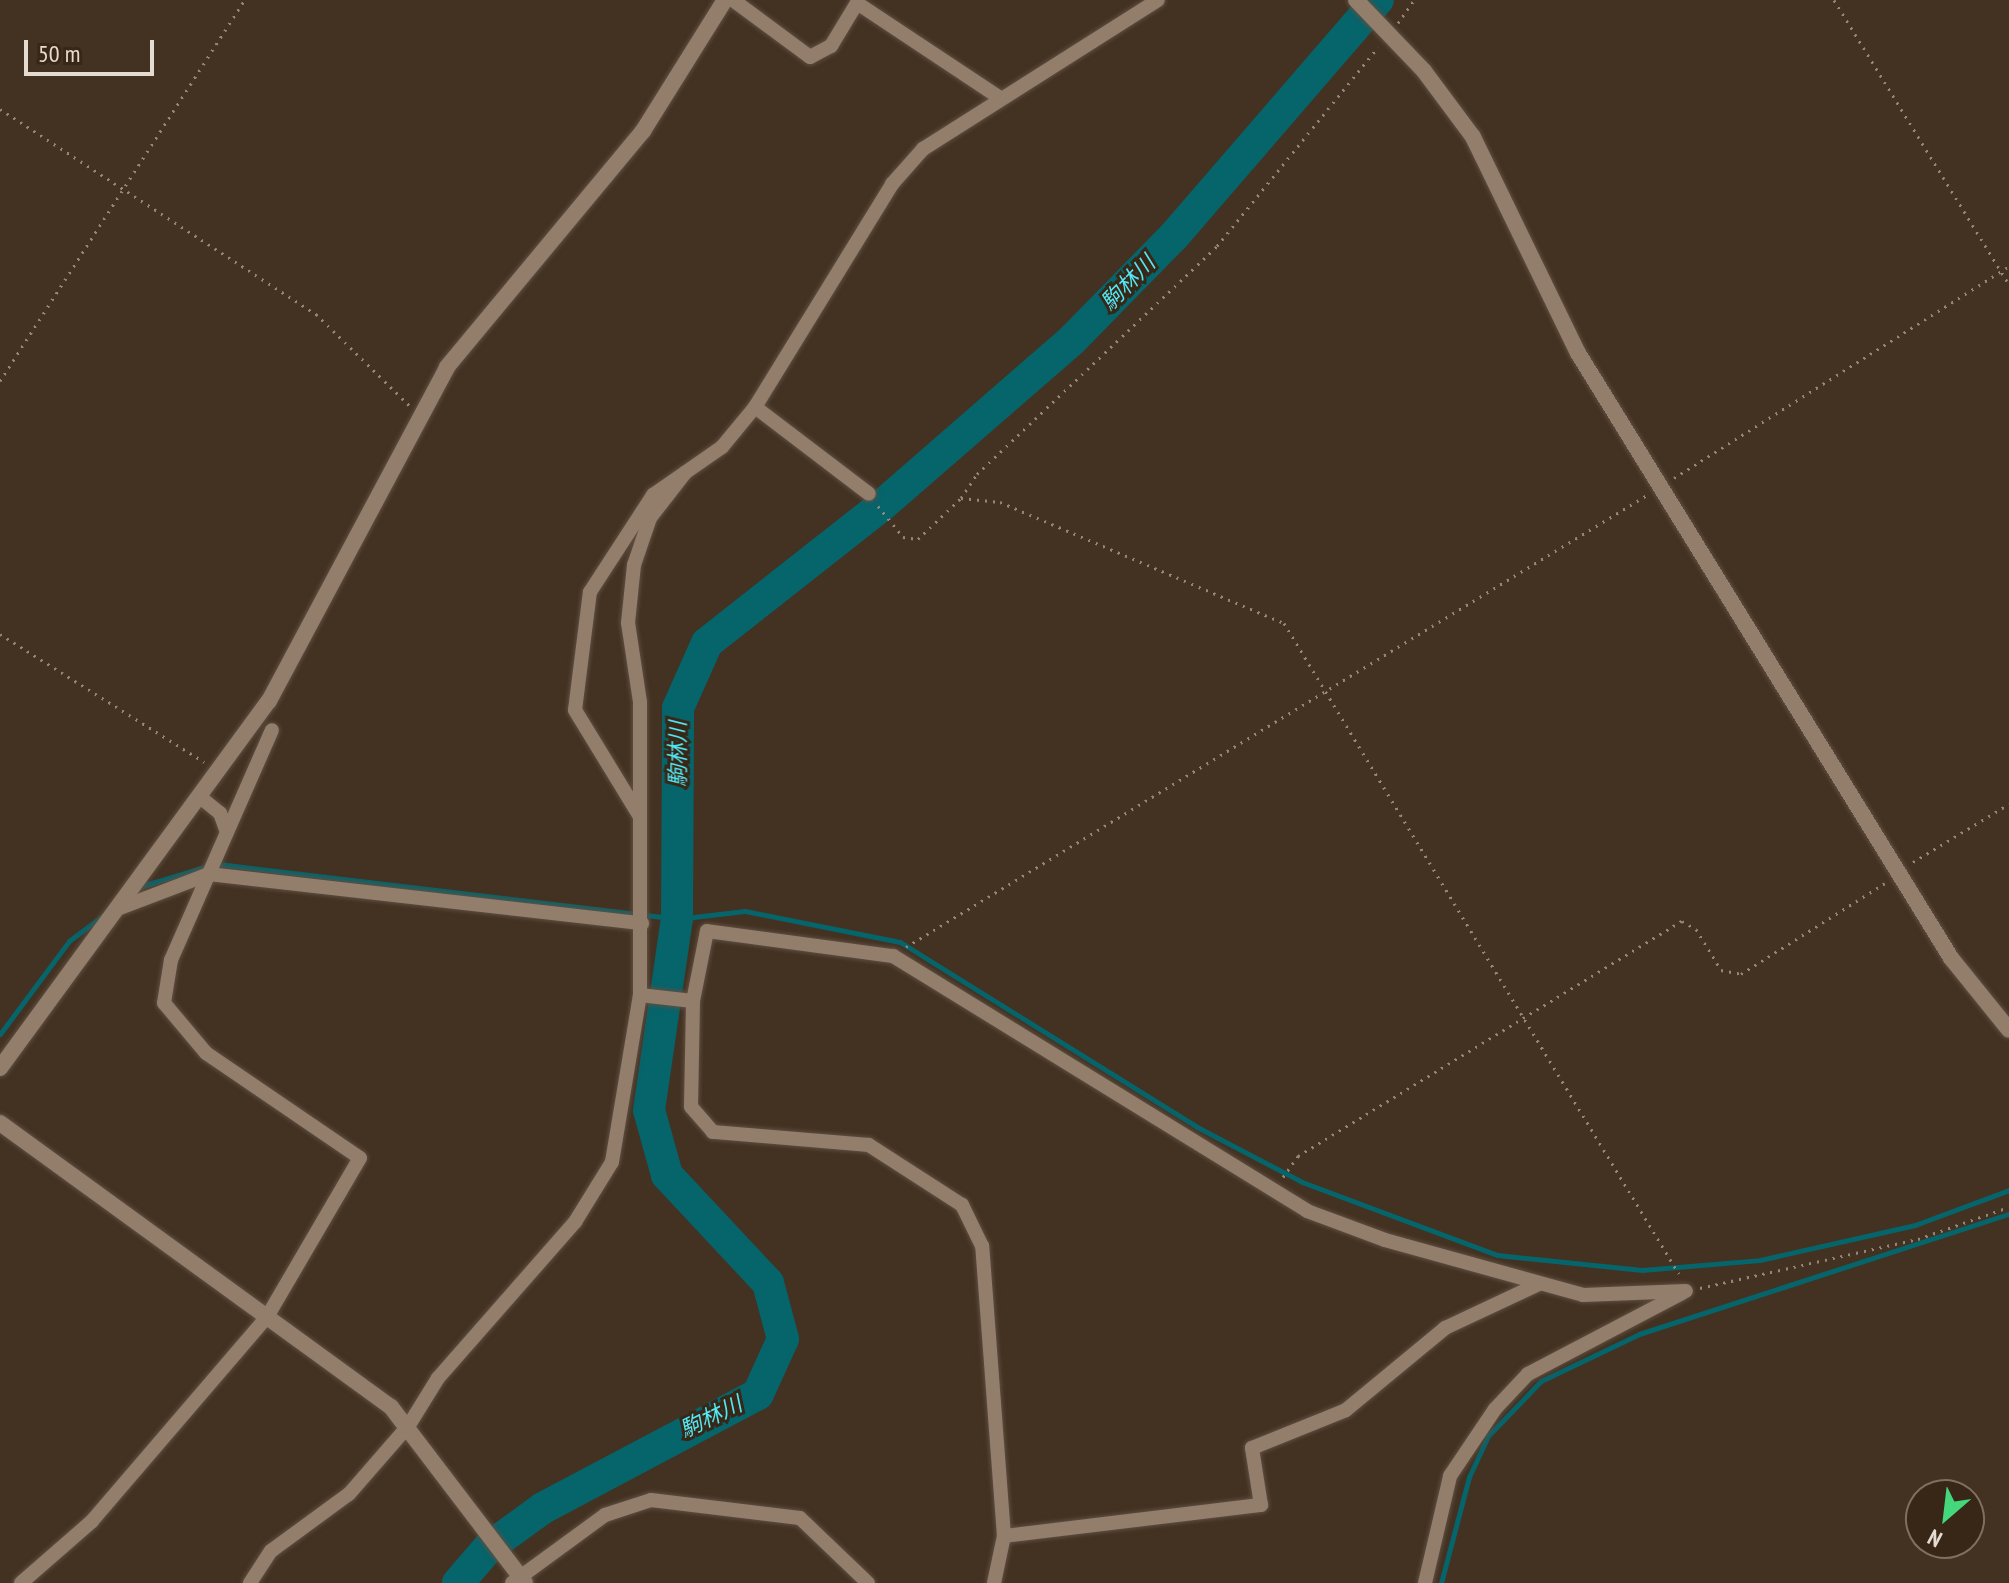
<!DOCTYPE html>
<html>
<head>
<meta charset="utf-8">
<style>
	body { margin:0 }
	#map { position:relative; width:2009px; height:1583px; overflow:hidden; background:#433121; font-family:"PT Sans Narrow","Noto Sans JP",sans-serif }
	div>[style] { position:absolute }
	.stream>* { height:5px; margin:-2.5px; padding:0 2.5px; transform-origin:2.5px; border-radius:2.5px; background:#06646b }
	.river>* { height:32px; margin:-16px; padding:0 16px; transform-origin:16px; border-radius:16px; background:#06646b }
	.path>* { height:3px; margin-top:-1.5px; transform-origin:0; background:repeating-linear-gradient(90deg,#948679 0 2px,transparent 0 8px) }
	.roads { filter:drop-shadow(0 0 2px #5e4f41) drop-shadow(0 0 2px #5e4f41) }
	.minor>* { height:14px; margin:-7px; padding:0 7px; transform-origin:7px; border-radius:7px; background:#937e6c }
	.tertiary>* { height:16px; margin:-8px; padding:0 8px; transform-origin:8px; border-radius:8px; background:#937e6c }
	span { translate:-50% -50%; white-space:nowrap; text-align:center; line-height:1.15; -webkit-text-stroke:6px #382717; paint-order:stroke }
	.water-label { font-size:22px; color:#50e8f5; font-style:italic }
	.north { position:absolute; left:1905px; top:1479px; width:80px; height:80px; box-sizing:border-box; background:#382717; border:2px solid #7e6f61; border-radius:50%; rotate:208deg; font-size:22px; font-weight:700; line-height:32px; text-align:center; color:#e6dbd1 }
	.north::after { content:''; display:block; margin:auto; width:28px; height:36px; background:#44d77b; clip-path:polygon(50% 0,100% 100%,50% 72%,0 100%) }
	.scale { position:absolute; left:24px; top:40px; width:130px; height:36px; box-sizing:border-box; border:4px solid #e6dbd1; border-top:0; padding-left:10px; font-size:24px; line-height:28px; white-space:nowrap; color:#e6dbd1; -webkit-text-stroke:6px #382717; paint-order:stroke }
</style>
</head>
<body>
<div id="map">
	<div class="stream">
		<div style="left:218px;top:864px;width:462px;rotate:6.8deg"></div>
		<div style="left:677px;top:919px;width:68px;rotate:-6.7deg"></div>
		<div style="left:745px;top:911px;width:158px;rotate:11.3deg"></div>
		<div style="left:900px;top:942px;width:350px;rotate:31.9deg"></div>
		<div style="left:1197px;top:1127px;width:119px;rotate:27.6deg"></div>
		<div style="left:1302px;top:1182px;width:208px;rotate:20.5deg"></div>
		<div style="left:1497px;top:1255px;width:146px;rotate:5.9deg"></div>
		<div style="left:1642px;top:1270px;width:118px;rotate:-4.8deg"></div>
		<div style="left:1760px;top:1260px;width:159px;rotate:-12.7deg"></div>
		<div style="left:1915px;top:1225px;width:100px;rotate:-20.4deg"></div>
		<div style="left:142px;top:886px;width:69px;rotate:-16.9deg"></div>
		<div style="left:0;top:1034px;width:116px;rotate:-53.4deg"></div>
		<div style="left:69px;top:941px;width:45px;rotate:-36.9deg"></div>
		<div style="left:1441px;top:1583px;width:110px;rotate:-75.2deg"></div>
		<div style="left:1469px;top:1477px;width:45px;rotate:-65.1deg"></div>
		<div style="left:1488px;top:1436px;width:76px;rotate:-46.1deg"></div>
		<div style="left:1541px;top:1381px;width:109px;rotate:-25.6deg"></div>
		<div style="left:1639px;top:1334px;width:389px;rotate:-18deg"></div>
	</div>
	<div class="river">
		<div style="left:458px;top:1583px;width:46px;rotate:-49.4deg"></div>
		<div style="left:488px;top:1548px;width:68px;rotate:-36deg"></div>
		<div style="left:543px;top:1508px;width:243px;rotate:-27.9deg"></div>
		<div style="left:758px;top:1394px;width:60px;rotate:-65.6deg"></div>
		<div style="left:783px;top:1339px;width:58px;rotate:-105deg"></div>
		<div style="left:768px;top:1283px;width:148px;rotate:-133.1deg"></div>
		<div style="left:667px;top:1175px;width:67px;rotate:-105.5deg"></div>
		<div style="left:649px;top:1110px;width:193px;rotate:-81.7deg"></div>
		<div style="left:677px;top:919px;width:211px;rotate:-89.7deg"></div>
		<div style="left:678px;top:708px;width:71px;rotate:-66deg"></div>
		<div style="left:707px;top:643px;width:220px;rotate:-38.2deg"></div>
		<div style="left:880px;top:507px;width:254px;rotate:-41deg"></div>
		<div style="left:1072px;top:340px;width:146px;rotate:-45.6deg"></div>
		<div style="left:1174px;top:236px;width:312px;rotate:-49.2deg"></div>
	</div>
	<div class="path">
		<div style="left:1834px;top:0;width:334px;rotate:58.4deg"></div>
		<div style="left:1398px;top:23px;width:28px;rotate:-55deg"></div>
		<div style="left:0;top:109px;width:377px;rotate:33deg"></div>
		<div style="left:316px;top:314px;width:132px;rotate:44.4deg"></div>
		<div style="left:0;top:381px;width:453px;rotate:-57.3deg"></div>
		<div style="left:1674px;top:478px;width:396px;rotate:-32.3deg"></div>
		<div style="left:961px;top:498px;width:29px;rotate:-56deg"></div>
		<div style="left:977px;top:474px;width:331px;rotate:-43.5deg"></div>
		<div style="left:1217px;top:246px;width:256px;rotate:-51deg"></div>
		<div style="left:878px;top:506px;width:40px;rotate:51deg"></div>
		<div style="left:903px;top:537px;width:15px;rotate:8deg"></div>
		<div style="left:918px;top:539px;width:59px;rotate:-43.6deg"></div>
		<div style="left:961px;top:498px;width:39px;rotate:6deg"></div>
		<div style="left:1000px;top:502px;width:309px;rotate:23.1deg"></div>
		<div style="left:1284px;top:623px;width:761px;rotate:58.75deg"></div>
		<div style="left:0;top:634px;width:241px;rotate:32.1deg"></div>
		<div style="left:1913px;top:862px;width:112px;rotate:-31.1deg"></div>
		<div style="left:906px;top:947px;width:868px;rotate:-31.38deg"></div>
		<div style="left:1283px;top:1177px;width:26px;rotate:-54deg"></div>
		<div style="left:1298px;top:1156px;width:450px;rotate:-31.5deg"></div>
		<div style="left:1682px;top:921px;width:16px;rotate:30deg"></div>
		<div style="left:1696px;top:929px;width:48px;rotate:58.6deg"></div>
		<div style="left:1721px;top:970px;width:20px;rotate:11deg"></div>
		<div style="left:1741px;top:974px;width:170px;rotate:-32.3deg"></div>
		<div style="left:1700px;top:1288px;width:223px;rotate:-12.7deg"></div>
		<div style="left:1918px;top:1239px;width:96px;rotate:-19.4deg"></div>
	</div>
	<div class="roads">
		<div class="minor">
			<div style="left:733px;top:0;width:96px;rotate:36.5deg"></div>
			<div style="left:810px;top:57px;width:24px;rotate:-28deg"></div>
			<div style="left:831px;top:46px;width:50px;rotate:-58.8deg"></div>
			<div style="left:857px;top:3px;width:172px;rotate:33.6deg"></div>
			<div style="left:755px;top:407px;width:143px;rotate:37.3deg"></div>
			<div style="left:200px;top:797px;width:26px;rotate:39deg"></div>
			<div style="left:220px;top:813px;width:20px;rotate:70deg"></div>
			<div style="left:639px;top:815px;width:123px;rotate:-121.4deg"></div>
			<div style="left:575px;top:710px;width:119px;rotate:-82.8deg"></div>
			<div style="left:590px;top:592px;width:116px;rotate:-57deg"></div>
			<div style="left:653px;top:495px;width:84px;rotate:-34.8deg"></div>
			<div style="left:722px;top:447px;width:52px;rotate:-50.5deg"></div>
			<div style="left:755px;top:407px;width:262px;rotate:-58.4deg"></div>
			<div style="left:892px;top:184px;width:47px;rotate:-48.5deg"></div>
			<div style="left:923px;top:149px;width:278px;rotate:-32.4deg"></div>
			<div style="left:120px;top:908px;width:95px;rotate:-20.9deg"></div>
			<div style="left:209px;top:874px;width:436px;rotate:6.5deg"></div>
			<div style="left:640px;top:995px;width:53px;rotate:6.5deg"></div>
			<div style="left:1004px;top:1536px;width:259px;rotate:-6.9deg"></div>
			<div style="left:1261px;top:1505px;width:58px;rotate:-99deg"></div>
			<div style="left:1252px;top:1448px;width:101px;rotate:-22deg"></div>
			<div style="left:1346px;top:1410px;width:129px;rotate:-39.6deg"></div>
			<div style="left:1445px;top:1328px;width:104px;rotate:-25.1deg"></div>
			<div style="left:21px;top:1583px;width:94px;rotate:-41.1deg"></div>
			<div style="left:92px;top:1521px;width:269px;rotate:-49.4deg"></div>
			<div style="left:267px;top:1317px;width:184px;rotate:-59.7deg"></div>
			<div style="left:360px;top:1158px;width:186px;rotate:-145.7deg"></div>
			<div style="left:206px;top:1053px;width:65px;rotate:-130deg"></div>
			<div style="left:164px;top:1003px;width:44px;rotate:-80.8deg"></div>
			<div style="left:171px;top:960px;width:251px;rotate:-66.3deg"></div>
			<div style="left:250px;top:1583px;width:38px;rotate:-57deg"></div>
			<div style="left:271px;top:1551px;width:97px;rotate:-36.2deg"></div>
			<div style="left:349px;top:1494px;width:91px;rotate:-49deg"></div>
			<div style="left:409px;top:1425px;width:55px;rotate:-58.3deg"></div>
			<div style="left:438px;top:1378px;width:208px;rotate:-48.7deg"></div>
			<div style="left:575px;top:1222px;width:70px;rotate:-58.3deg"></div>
			<div style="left:612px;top:1162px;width:169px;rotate:-80.5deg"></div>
			<div style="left:640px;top:995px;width:293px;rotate:-90deg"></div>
			<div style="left:640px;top:702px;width:80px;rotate:-98.6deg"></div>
			<div style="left:628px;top:623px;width:58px;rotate:-84.1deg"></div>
			<div style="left:634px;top:565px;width:50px;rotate:-71.2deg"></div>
			<div style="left:650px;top:518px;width:57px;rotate:-52.1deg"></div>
			<div style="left:512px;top:1583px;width:115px;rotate:-36.2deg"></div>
			<div style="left:605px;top:1515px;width:48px;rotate:-18.1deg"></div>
			<div style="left:651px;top:1500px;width:150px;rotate:6.9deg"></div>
			<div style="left:800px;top:1518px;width:94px;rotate:43.7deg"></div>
			<div style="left:994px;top:1583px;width:48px;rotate:-78deg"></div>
			<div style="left:1004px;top:1536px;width:291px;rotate:-94.3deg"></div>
			<div style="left:982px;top:1246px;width:46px;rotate:-116deg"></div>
			<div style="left:962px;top:1205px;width:111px;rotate:-147.2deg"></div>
			<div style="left:869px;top:1145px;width:157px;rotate:-175.2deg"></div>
			<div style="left:713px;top:1132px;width:33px;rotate:-131deg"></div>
			<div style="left:691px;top:1107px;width:106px;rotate:-88.9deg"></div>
			<div style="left:693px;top:1001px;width:71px;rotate:-78.7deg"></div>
			<div style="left:707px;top:931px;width:188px;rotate:7.7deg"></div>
			<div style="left:893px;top:956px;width:486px;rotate:31.6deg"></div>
			<div style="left:1307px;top:1211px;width:83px;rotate:20.4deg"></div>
			<div style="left:1385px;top:1240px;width:205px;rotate:15.5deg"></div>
			<div style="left:1583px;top:1295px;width:103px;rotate:-2.2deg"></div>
			<div style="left:1425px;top:1583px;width:110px;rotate:-76.8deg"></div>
			<div style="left:1450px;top:1476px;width:81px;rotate:-56.1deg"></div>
			<div style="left:1495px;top:1409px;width:48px;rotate:-46.7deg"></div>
			<div style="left:1528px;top:1374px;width:174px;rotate:-27.7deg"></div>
		</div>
		<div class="tertiary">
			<div style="left:1356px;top:0;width:98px;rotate:46.2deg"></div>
			<div style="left:1424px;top:71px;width:82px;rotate:53.4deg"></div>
			<div style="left:1473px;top:137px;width:240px;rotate:64.1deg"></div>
			<div style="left:1578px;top:353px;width:711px;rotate:58.34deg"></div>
			<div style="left:1951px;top:958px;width:92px;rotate:51.1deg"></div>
			<div style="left:0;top:1068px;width:455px;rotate:-53.8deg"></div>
			<div style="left:269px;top:701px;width:378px;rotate:-61.9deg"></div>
			<div style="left:447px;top:367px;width:307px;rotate:-50.3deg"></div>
			<div style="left:643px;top:131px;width:155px;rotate:-58deg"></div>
			<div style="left:0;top:1123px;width:483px;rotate:36deg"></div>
			<div style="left:391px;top:1407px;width:221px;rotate:52.7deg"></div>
		</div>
	</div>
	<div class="water-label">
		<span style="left:1128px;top:283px;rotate:-46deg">駒林川</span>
		<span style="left:678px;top:754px;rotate:-90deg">駒林川</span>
		<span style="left:711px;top:1417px;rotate:-26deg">駒林川</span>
	</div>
	<div class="north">N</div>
	<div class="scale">50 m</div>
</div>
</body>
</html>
